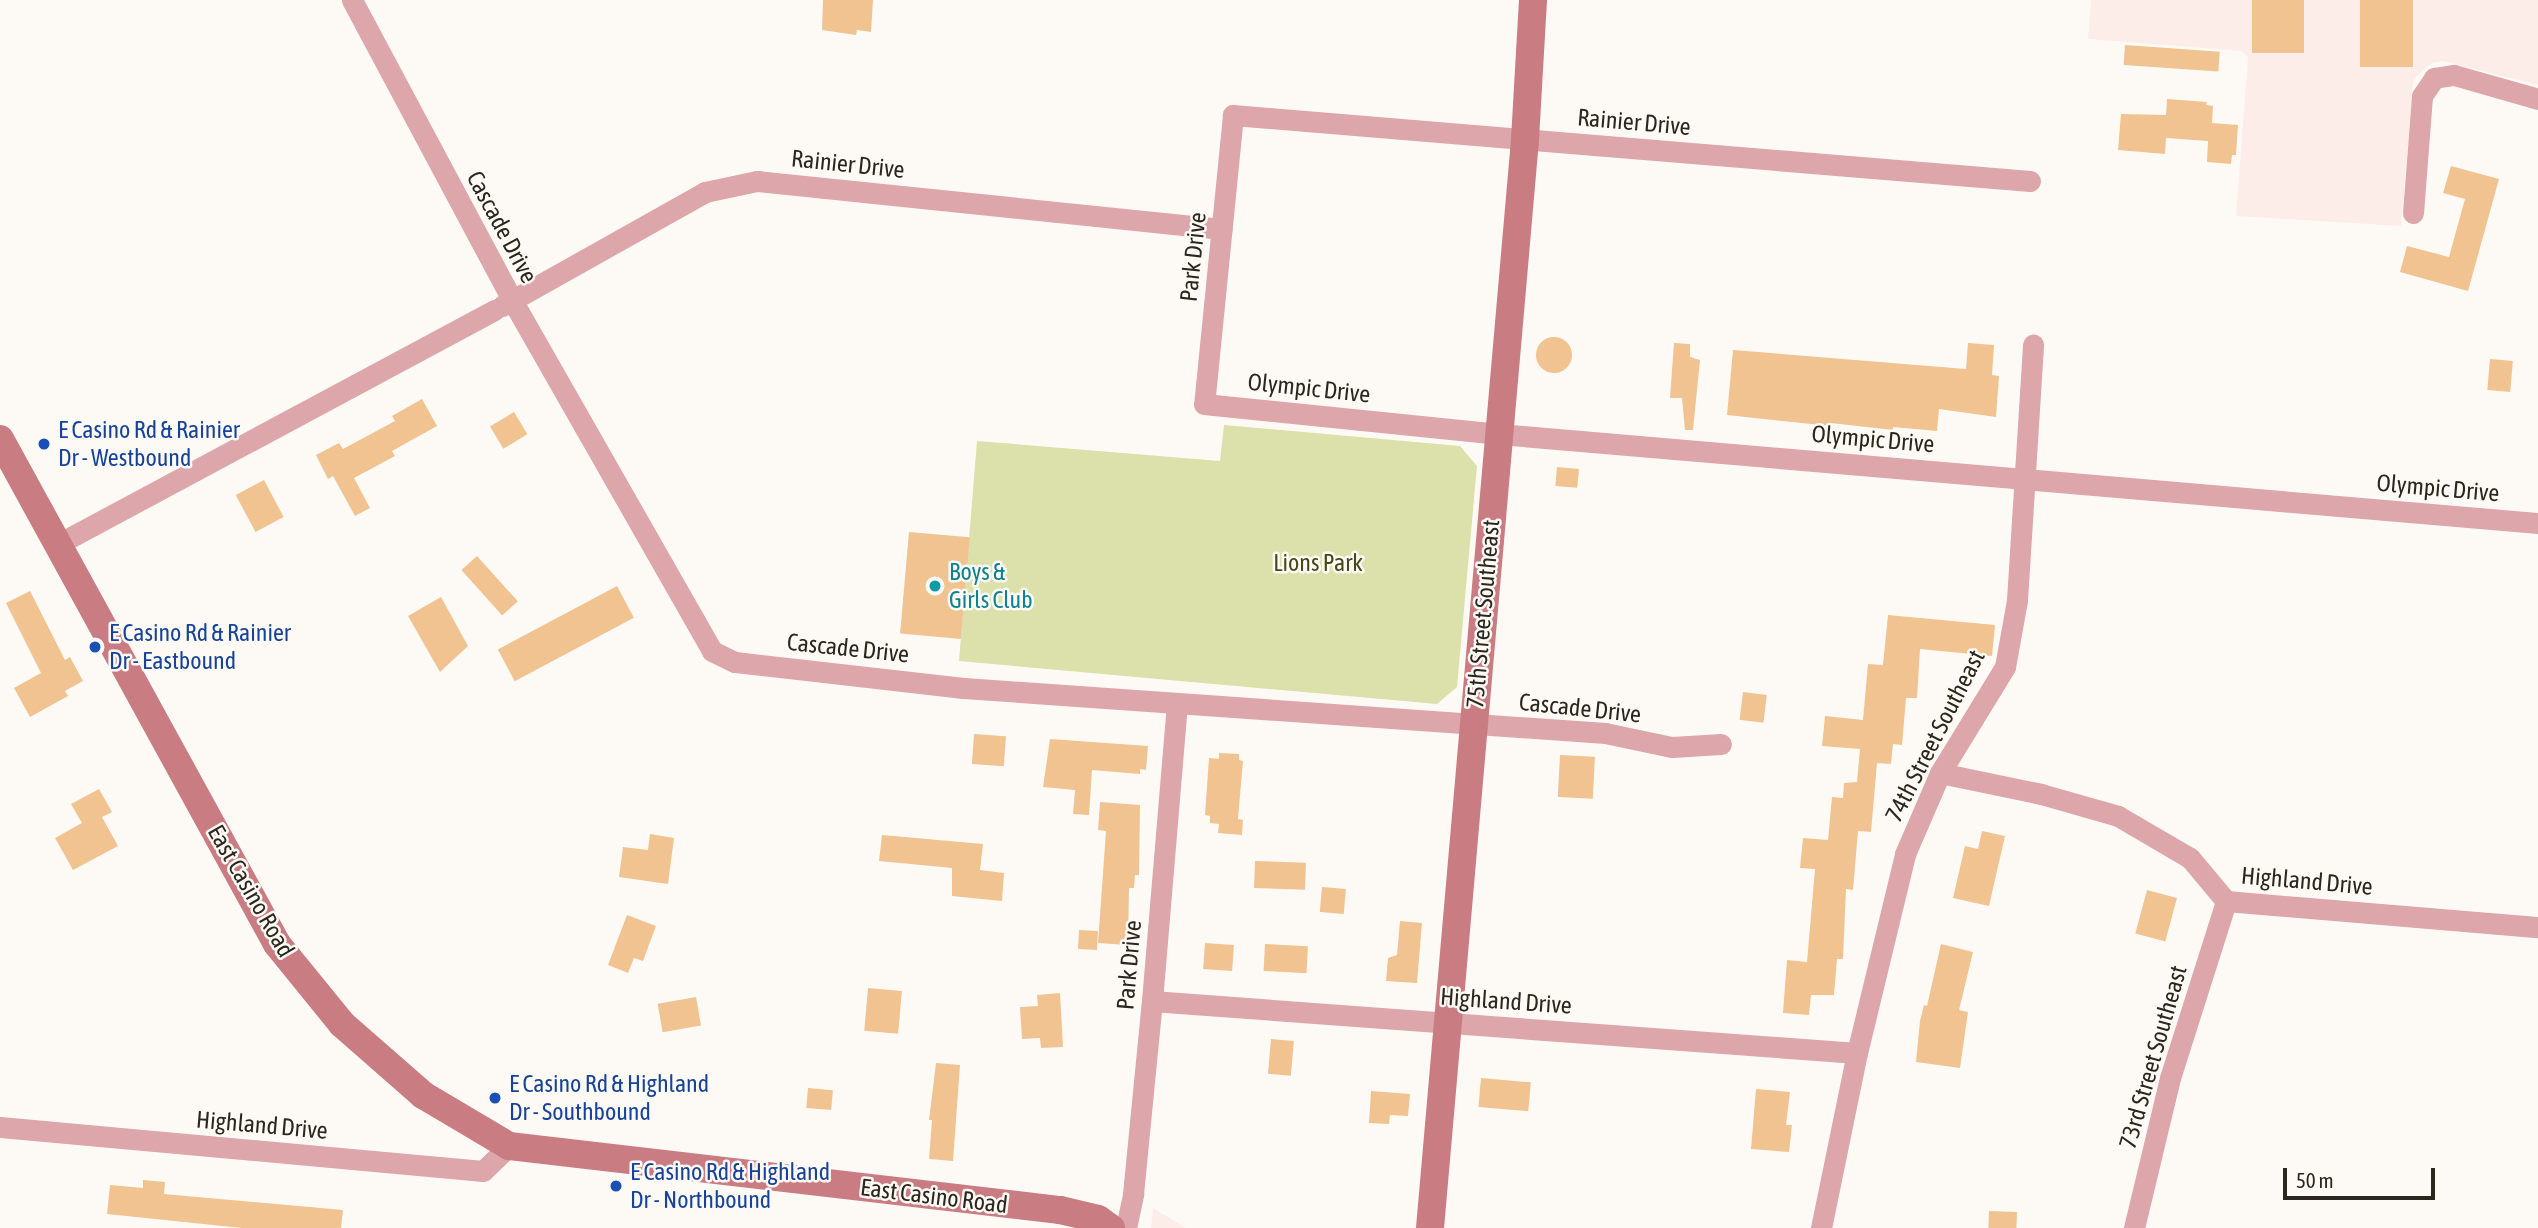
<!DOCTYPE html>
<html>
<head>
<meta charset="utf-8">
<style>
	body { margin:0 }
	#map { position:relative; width:2538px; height:1228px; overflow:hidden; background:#fdfaf6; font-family:"Asap Condensed",sans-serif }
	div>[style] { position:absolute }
	.commercial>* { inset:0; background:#fdede9 }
	.green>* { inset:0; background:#dce0aa }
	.building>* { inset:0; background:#f0c391; transform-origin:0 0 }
	.round { border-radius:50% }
	.street>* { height:21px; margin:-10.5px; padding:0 10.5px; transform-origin:10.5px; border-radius:10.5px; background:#dca6aa }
	.secondary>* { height:28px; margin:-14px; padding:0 14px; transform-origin:14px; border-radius:14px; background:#c97c82 }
	.dots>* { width:19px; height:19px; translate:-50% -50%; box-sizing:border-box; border:4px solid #fdfaf6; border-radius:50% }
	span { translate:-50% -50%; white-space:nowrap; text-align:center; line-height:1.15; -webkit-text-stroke:5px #fdfaf6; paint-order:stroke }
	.street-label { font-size:24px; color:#2b261e }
	.transit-label { font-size:24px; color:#164399 }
	.left { translate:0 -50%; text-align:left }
	.park-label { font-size:24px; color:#464819 }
	.culture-label { font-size:24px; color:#0d838f }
	.scale { position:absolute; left:2283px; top:1168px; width:152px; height:32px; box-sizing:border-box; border:4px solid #2b261e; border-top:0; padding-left:9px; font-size:21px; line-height:24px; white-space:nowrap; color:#2b261e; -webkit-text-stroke:5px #fdfaf6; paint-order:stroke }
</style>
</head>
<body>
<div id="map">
	<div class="commercial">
		<div style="clip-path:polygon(2091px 0,2538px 0,2538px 85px,2443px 61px,2432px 63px,2416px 77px,2413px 82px,2401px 226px,2236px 216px,2248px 57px,2242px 51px,2088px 39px)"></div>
		<div style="clip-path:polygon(1153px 1208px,1186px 1228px,1151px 1228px)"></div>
	</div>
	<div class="green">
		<div style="clip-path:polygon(1224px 425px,1460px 446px,1477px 466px,1457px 687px,1437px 704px,959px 661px,977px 441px,1220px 461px)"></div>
	</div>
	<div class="building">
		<div style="clip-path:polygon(823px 0,873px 0,871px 32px,857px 30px,856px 35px,822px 30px)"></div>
		<div style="left:2252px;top:0;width:52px;height:53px"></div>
		<div style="left:2360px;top:0;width:53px;height:67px"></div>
		<div style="left:2125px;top:45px;width:95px;height:20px;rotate:4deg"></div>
		<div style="clip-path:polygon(2167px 99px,2207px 102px,2206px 105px,2213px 106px,2212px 123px,2238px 125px,2236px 155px,2232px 155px,2231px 164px,2207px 162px,2208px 141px,2166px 138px,2165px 154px,2118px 150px,2121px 114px,2166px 115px)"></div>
		<div style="clip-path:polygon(2451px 166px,2499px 179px,2468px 291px,2400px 272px,2407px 246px,2449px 257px,2465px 199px,2443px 193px)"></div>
		<div class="round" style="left:1536px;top:337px;width:36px;height:36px"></div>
		<div style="clip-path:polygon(1674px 343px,1690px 344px,1690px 357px,1700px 360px,1693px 430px,1685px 430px,1682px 398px,1670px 398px)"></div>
		<div style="clip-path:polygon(1968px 343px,1994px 345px,1992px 375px,1999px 376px,1996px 417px,1939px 409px,1937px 431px,1893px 427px,1893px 430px,1831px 423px,1830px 426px,1727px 415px,1733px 350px,1966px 369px)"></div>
		<div style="left:2490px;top:359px;width:23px;height:31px;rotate:5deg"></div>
		<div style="clip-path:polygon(422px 399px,437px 426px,392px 451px,395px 456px,354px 478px,370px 508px,355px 516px,333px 476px,328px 479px,316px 455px,339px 443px,343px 449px,395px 421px,392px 416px)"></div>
		<div style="left:514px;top:412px;width:26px;height:28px;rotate:59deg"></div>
		<div style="left:1557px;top:467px;width:22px;height:19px;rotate:5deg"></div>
		<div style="left:264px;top:480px;width:42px;height:32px;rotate:62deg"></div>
		<div style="left:909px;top:532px;width:61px;height:102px;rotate:5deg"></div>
		<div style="left:477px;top:556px;width:61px;height:21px;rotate:48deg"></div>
		<div style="left:617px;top:586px;width:36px;height:135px;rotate:62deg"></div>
		<div style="clip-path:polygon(30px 591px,65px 660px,70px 657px,83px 681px,65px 691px,68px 696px,30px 717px,14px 688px,41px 673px,6px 603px)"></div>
		<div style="clip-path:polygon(441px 597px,468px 646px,440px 672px,408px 616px)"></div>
		<div style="clip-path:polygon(1888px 615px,1995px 625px,1992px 656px,1920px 649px,1917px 698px,1906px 698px,1902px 745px,1893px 744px,1891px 764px,1877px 763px,1871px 832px,1858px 831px,1853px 890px,1846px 889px,1843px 959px,1837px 959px,1834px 995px,1811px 995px,1809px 1015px,1783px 1013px,1787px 960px,1807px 962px,1815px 869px,1800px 868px,1803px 838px,1828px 840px,1832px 797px,1843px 798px,1844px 783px,1857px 782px,1860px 749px,1822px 746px,1825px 716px,1863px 720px,1868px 664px,1883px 665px)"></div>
		<div style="left:1743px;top:692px;width:24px;height:28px;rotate:7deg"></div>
		<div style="left:974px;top:734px;width:32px;height:30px;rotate:4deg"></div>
		<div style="clip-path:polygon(1050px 739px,1148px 746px,1146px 770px,1140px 769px,1140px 774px,1092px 770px,1089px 815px,1073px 814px,1075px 790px,1043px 787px)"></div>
		<div style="clip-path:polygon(1219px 753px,1239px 754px,1239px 760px,1243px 761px,1238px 819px,1243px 820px,1242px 835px,1218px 833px,1219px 824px,1210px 823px,1210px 816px,1205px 815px,1209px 758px,1219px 759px)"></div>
		<div style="left:1560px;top:755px;width:35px;height:42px;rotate:3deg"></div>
		<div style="clip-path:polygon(99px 789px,112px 812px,102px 817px,118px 846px,73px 870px,55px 838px,82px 823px,71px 804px)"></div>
		<div style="clip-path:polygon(1100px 802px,1140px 805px,1139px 875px,1135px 875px,1134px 888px,1129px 888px,1128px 945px,1098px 943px,1106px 831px,1098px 830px)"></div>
		<div style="clip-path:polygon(1982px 831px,2005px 836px,1989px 906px,1953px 898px,1965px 846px,1978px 849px)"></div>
		<div style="clip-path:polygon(650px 834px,674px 838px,668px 884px,619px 877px,623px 847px,648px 850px)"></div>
		<div style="clip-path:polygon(882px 835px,983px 844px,980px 870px,1004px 873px,1002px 901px,952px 896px,952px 868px,879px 861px)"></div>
		<div style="left:1255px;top:861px;width:51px;height:27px;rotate:2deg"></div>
		<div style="left:1322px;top:887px;width:24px;height:25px;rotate:5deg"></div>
		<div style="left:2147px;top:890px;width:31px;height:45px;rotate:15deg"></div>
		<div style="clip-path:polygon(627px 915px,656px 926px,643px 961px,634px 958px,628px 973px,608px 965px)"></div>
		<div style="clip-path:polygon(1400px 921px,1422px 923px,1417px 983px,1386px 981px,1388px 958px,1397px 955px)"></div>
		<div style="left:1079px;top:930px;width:19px;height:19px;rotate:3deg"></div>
		<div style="left:1205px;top:943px;width:29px;height:26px;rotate:4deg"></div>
		<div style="left:1265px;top:944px;width:43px;height:27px;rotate:3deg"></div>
		<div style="clip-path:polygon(1941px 944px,1973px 952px,1959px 1010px,1968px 1012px,1960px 1068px,1916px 1062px,1920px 1021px,1924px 1005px,1927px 1006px)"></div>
		<div style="left:868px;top:988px;width:34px;height:43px;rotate:5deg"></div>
		<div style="clip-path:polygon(1060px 993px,1063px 1047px,1041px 1048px,1040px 1038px,1022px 1039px,1020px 1007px,1038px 1006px,1037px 995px)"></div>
		<div style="left:696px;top:997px;width:29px;height:39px;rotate:80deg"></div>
		<div style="left:1271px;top:1039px;width:23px;height:35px;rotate:5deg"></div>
		<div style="clip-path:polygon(936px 1063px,960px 1065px,953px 1161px,929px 1159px,932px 1120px,929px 1120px)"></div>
		<div style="left:1481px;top:1078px;width:50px;height:29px;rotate:5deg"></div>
		<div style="left:808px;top:1088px;width:25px;height:20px;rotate:5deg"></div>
		<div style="clip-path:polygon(1756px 1089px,1790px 1092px,1786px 1125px,1792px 1125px,1789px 1152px,1751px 1149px)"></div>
		<div style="clip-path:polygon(1371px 1091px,1410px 1094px,1408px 1116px,1390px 1115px,1389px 1124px,1369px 1123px)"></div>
		<div style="clip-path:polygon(143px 1180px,165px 1182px,164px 1194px,343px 1210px,341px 1228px,242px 1228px,107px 1214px,110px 1185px,143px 1188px)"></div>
		<div style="left:1989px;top:1211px;width:28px;height:17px;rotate:2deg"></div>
	</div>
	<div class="street">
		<div style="left:352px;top:0;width:340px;rotate:61.9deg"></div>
		<div style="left:512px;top:300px;width:404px;rotate:60.3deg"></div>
		<div style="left:712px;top:651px;width:25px;rotate:26deg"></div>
		<div style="left:735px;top:662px;width:230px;rotate:6.5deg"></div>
		<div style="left:964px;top:688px;width:643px;rotate:4.02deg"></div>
		<div style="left:1605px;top:733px;width:68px;rotate:11.8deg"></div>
		<div style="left:1672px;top:747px;width:49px;rotate:-3.5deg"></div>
		<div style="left:2030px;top:181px;width:800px;rotate:-175.27deg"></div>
		<div style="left:1233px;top:115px;width:290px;rotate:95.7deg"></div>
		<div style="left:1204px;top:404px;width:297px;rotate:5.8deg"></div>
		<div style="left:1499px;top:434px;width:1043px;rotate:4.9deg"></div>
		<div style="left:2413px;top:213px;width:117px;rotate:-85.6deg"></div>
		<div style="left:2422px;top:96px;width:22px;rotate:-56deg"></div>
		<div style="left:2434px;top:78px;width:20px;rotate:-9deg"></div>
		<div style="left:2454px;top:75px;width:87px;rotate:15.9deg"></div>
		<div style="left:502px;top:306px;width:233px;rotate:-29.3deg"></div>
		<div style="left:705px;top:192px;width:53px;rotate:-11.9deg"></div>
		<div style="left:757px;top:181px;width:467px;rotate:5.9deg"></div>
		<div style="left:60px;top:543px;width:493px;rotate:-28.2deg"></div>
		<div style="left:1940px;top:773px;width:103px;rotate:11.7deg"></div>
		<div style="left:2041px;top:794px;width:80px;rotate:15.9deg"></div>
		<div style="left:2118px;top:816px;width:83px;rotate:30.3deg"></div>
		<div style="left:2190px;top:858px;width:56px;rotate:50.1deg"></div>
		<div style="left:2226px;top:901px;width:313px;rotate:4.8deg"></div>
		<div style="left:1152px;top:1001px;width:707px;rotate:4.22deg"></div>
		<div style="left:0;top:1127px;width:485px;rotate:5.2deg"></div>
		<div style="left:483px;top:1171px;width:36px;rotate:-44deg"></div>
		<div style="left:1126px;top:1228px;width:35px;rotate:-78deg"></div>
		<div style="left:1133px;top:1194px;width:194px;rotate:-84.4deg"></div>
		<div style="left:1152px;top:1001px;width:297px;rotate:-85.2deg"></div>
		<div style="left:1821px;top:1228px;width:179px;rotate:-78.4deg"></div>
		<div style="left:1857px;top:1053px;width:205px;rotate:-76.4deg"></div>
		<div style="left:1905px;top:854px;width:88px;rotate:-66.6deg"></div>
		<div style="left:1940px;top:773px;width:124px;rotate:-58.5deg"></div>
		<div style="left:2005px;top:667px;width:68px;rotate:-79.8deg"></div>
		<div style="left:2017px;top:600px;width:256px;rotate:-86.4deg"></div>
		<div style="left:2134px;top:1228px;width:154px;rotate:-76.5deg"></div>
		<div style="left:2170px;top:1078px;width:186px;rotate:-72.4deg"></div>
	</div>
	<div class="secondary">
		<div style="left:0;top:439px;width:576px;rotate:61.25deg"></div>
		<div style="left:277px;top:944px;width:103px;rotate:50.9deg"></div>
		<div style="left:342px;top:1024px;width:108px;rotate:41.2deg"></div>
		<div style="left:423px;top:1095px;width:100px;rotate:30.7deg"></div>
		<div style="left:509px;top:1146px;width:555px;rotate:6.63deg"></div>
		<div style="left:1060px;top:1210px;width:39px;rotate:13deg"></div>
		<div style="left:1098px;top:1219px;width:16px;rotate:35deg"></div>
		<div style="left:1430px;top:1228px;width:1093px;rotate:-85.01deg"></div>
		<div style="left:1525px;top:139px;width:139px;rotate:-86.7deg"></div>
	</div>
	<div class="dots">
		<div style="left:44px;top:444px;background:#1a4fb4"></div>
		<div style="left:935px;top:586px;background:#0f9aa8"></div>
		<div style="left:95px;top:647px;background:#1a4fb4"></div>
		<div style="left:495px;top:1098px;background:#1a4fb4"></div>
		<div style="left:616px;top:1186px;background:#1a4fb4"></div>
	</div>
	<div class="street-label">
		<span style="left:1634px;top:122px;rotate:5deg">Rainier Drive</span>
		<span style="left:848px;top:164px;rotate:6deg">Rainier Drive</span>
		<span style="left:502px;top:227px;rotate:62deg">Cascade Drive</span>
		<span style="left:1193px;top:257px;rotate:-84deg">Park Drive</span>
		<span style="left:1309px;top:388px;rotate:6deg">Olympic Drive</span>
		<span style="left:1873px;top:439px;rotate:5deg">Olympic Drive</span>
		<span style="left:2438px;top:488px;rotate:5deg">Olympic Drive</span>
		<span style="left:1483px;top:614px;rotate:-85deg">75th Street Southeast</span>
		<span style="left:848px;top:648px;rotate:6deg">Cascade Drive</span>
		<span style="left:1580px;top:708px;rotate:6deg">Cascade Drive</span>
		<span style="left:1935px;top:736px;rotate:-63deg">74th Street Southeast</span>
		<span style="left:2307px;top:881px;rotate:5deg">Highland Drive</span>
		<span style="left:251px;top:891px;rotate:60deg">East Casino Road</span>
		<span style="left:1129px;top:965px;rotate:-85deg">Park Drive</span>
		<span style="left:1506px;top:1001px;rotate:4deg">Highland Drive</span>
		<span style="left:2153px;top:1057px;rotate:-74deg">73rd Street Southeast</span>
		<span style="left:262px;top:1125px;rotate:5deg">Highland Drive</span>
		<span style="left:934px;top:1196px;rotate:7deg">East Casino Road</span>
	</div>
	<div class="transit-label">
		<span class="left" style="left:58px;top:444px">E Casino Rd &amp; Rainier<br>Dr - Westbound</span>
		<span class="left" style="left:109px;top:647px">E Casino Rd &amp; Rainier<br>Dr - Eastbound</span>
		<span class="left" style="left:509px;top:1098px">E Casino Rd &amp; Highland<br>Dr - Southbound</span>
		<span class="left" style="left:630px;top:1186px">E Casino Rd &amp; Highland<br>Dr - Northbound</span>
	</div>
	<div class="park-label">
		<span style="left:1318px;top:563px">Lions Park</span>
	</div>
	<div class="culture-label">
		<span class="left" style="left:949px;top:586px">Boys &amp;<br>Girls Club</span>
	</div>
	<div class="scale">50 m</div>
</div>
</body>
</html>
